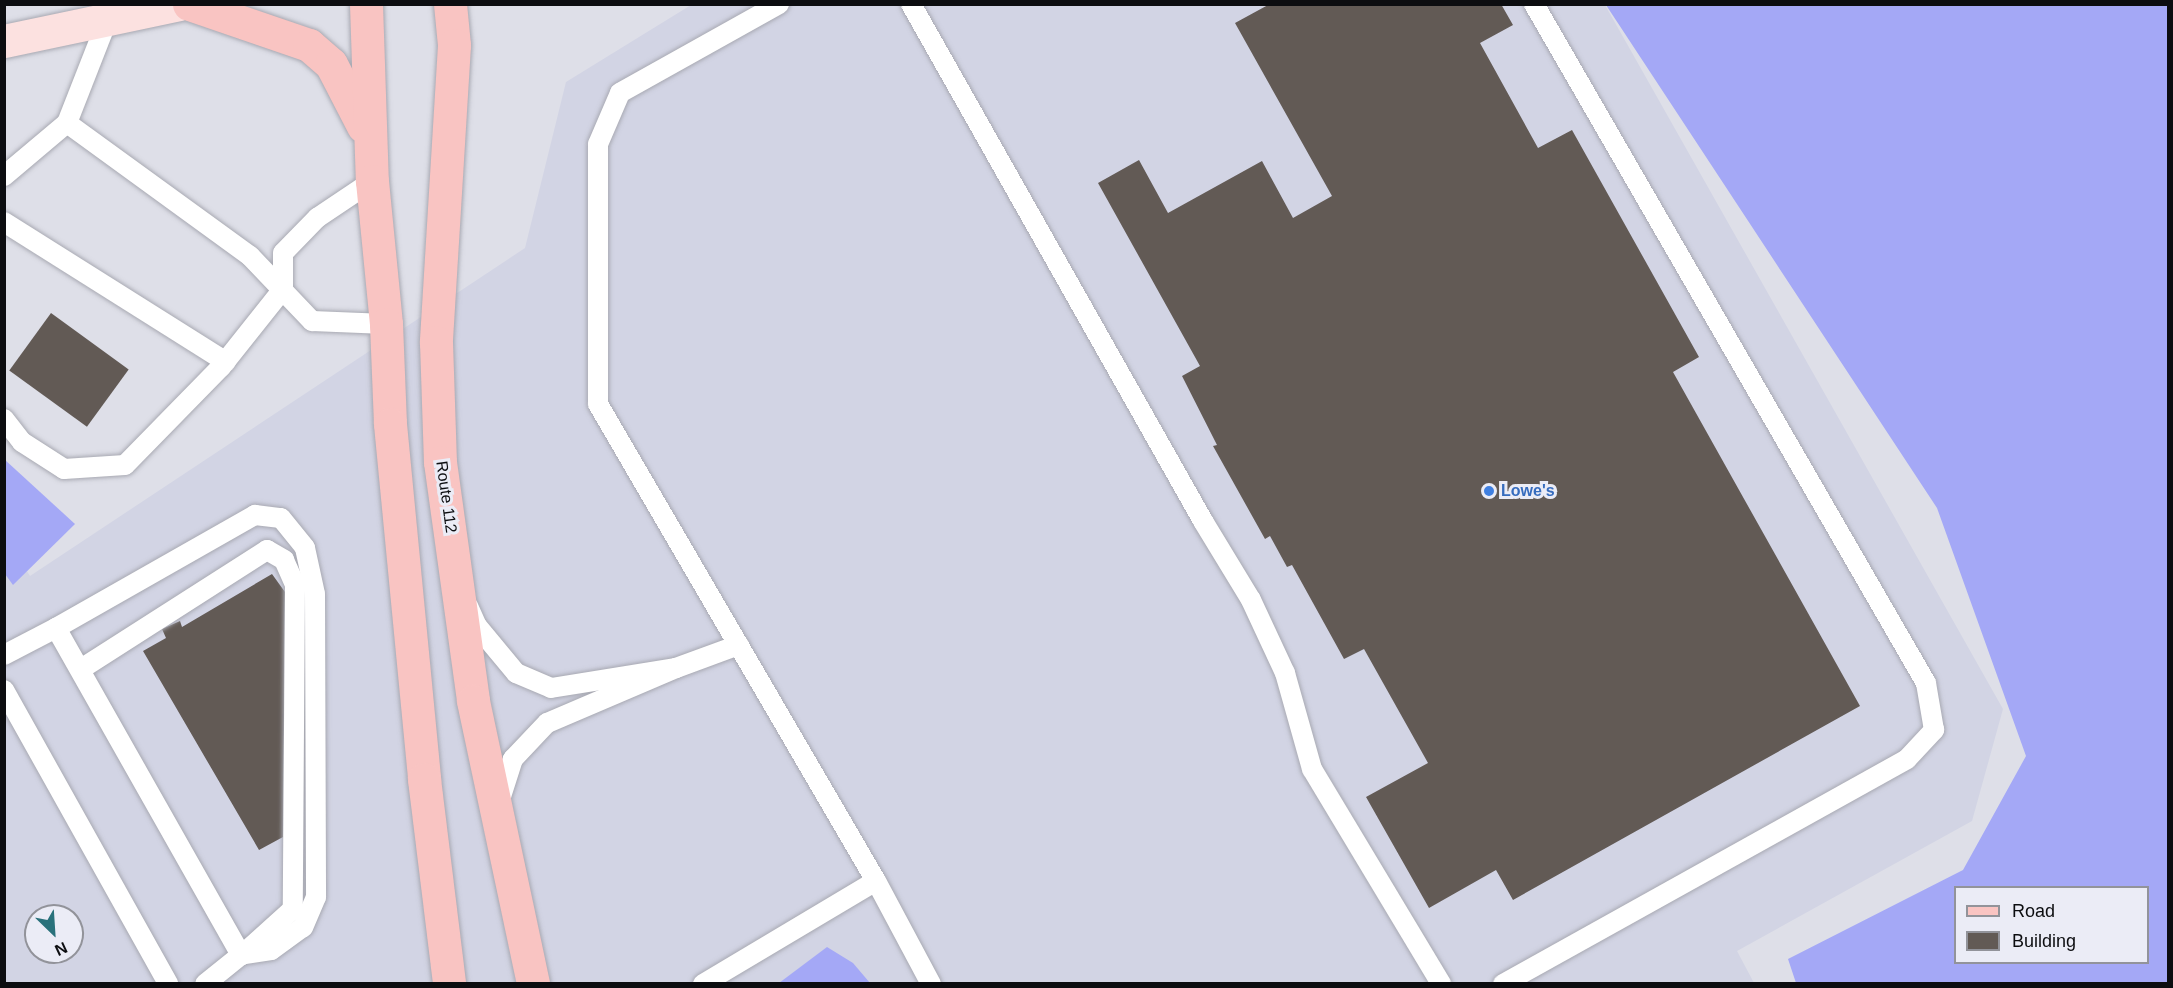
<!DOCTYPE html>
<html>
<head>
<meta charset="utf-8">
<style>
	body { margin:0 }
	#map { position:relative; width:2173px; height:988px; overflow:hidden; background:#dedfe8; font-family:Helvetica,sans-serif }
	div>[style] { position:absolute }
	.built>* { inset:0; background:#d2d4e4 }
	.forest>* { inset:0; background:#a4a8f6 }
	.building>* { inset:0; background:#625a55; transform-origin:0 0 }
	.roads { filter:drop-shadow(0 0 2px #a8a9b2) drop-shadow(0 0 2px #a8a9b2) }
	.service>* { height:20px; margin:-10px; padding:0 10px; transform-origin:10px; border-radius:10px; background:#fff }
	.secondary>* { height:33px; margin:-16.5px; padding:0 16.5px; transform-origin:16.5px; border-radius:16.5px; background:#fce1e0 }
	.primary>* { height:33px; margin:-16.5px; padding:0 16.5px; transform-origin:16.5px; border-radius:16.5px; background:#f9c4c2 }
	.dots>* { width:16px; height:16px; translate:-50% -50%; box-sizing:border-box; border:3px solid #ebecf6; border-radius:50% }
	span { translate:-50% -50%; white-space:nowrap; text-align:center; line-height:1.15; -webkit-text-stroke:6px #ebecf6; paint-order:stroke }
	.shop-label { font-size:16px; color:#366cbe; font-weight:700 }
	.left { translate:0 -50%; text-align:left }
	.street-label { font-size:16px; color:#0c0d10 }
	.frame { position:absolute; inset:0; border:6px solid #0c0d10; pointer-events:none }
	.legend { position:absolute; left:1954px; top:886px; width:195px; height:78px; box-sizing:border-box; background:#ebecf6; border:2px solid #92939a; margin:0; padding:8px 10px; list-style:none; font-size:18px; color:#0c0d10 }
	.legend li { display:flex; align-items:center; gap:12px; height:30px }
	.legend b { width:30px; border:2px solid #92939a }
	.north { position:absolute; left:24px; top:904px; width:60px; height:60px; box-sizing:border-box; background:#ebecf6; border:2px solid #92939a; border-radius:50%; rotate:155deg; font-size:16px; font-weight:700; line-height:24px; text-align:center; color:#0c0d10 }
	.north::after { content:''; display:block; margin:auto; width:21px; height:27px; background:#29717b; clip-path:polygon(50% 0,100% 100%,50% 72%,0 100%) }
</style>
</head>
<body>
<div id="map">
	<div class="built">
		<div style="clip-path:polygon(evenodd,691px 5px,1605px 5px,2003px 709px,1972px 821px,1737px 951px,1754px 983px,5px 983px,4px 536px,30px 576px,525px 248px,566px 82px,691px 5px,36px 916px,72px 916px,72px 952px,36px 952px,36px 916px)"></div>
	</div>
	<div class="forest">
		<div style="clip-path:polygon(evenodd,1606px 5px,2168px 5px,2168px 983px,1796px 983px,1788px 959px,1963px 870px,2026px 756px,1937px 508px,1606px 5px,1956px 888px,2148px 888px,2148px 962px,1956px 962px,1956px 888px)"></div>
		<div style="clip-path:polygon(4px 459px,75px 524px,13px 585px,5px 574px)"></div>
		<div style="clip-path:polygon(827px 947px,853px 963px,870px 983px,779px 983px)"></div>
	</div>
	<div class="building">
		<div style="clip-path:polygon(1501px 4px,1513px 25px,1480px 43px,1538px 148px,1572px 130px,1699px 357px,1673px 372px,1860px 706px,1513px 900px,1496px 870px,1429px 908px,1366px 797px,1428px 763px,1364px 649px,1344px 659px,1292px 565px,1287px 567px,1270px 536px,1265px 539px,1213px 446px,1217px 445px,1182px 376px,1200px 366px,1098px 183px,1139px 160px,1168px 213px,1262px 161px,1293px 218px,1332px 196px,1235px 23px,1268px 5px)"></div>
		<div style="left:51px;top:313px;width:96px;height:71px;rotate:36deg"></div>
		<div style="clip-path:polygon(272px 574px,285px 592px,283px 837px,259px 850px,143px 651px,166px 638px,162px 629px,180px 621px,182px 627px)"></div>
	</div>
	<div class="roads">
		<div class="service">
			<div style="left:779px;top:4px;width:182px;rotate:150.8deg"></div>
			<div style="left:620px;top:93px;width:56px;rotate:113.3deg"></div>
			<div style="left:598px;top:144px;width:260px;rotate:90deg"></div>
			<div style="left:598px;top:404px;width:552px;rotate:59.77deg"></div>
			<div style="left:876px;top:881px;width:117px;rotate:61.9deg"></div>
			<div style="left:911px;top:4px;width:594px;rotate:60.54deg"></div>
			<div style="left:1203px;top:521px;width:92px;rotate:58.7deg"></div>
			<div style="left:1251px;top:600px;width:81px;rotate:65deg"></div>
			<div style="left:1285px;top:673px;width:100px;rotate:74.3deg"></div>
			<div style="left:1312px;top:769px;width:251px;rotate:59deg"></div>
			<div style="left:67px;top:123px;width:226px;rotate:36deg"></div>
			<div style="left:250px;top:256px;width:90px;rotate:46.4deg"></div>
			<div style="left:312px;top:321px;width:74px;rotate:2.3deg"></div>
			<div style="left:4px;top:176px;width:82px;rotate:-40.1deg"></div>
			<div style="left:67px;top:123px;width:110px;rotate:-68.6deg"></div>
			<div style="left:4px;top:222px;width:262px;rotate:32.2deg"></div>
			<div style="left:4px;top:419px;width:29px;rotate:52deg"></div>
			<div style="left:22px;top:442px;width:50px;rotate:32.7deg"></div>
			<div style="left:64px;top:469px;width:61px;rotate:-3.8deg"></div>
			<div style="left:125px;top:465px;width:137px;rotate:-45.6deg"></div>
			<div style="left:221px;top:367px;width:100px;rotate:-51.5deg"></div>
			<div style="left:283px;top:289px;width:36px;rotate:-90deg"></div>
			<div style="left:283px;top:253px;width:49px;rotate:-45.8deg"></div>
			<div style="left:317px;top:218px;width:66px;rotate:-33.9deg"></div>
			<div style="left:468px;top:606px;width:22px;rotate:66deg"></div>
			<div style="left:477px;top:626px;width:61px;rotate:50.3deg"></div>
			<div style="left:516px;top:673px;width:38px;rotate:23deg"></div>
			<div style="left:551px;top:688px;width:127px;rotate:-9.1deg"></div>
			<div style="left:676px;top:668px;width:140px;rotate:156.9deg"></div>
			<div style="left:547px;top:723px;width:50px;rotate:133.4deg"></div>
			<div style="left:513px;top:759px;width:46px;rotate:107.7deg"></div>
			<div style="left:56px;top:628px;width:229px;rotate:-29.6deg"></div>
			<div style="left:255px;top:515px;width:26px;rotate:7deg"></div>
			<div style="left:281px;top:518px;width:38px;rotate:51deg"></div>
			<div style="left:305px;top:548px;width:47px;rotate:77.7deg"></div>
			<div style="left:315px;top:594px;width:303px;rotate:89.8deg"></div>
			<div style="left:316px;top:897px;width:33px;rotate:113deg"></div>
			<div style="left:303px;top:927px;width:39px;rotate:144deg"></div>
			<div style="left:271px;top:950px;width:30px;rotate:171deg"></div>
			<div style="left:4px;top:655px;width:59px;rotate:-27.4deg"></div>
			<div style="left:56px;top:628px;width:376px;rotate:60.5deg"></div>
			<div style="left:241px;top:955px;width:46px;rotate:141.1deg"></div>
			<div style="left:676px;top:668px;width:67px;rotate:-20.1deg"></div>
			<div style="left:81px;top:669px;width:221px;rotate:-32.6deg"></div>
			<div style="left:267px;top:550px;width:20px;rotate:30deg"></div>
			<div style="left:284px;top:560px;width:27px;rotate:66deg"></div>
			<div style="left:295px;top:585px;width:324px;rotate:90.4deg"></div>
			<div style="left:293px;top:909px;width:69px;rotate:138deg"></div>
			<div style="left:4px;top:690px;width:337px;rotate:60.8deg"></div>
			<div style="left:703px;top:984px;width:201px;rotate:-30.8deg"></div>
			<div style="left:1503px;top:984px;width:462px;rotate:-29.1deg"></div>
			<div style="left:1907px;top:759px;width:40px;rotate:-47deg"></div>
			<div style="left:1934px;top:730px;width:48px;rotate:-99.7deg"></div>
			<div style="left:1926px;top:683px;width:784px;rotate:-120deg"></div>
		</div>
		<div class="secondary">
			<div style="left:4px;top:41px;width:179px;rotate:-11.9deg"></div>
		</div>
		<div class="primary">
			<div style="left:189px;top:4px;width:127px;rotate:18.9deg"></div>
			<div style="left:309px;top:45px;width:29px;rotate:41deg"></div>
			<div style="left:331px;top:64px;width:70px;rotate:62.7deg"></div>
			<div style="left:366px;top:4px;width:177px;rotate:88.1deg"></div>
			<div style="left:372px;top:181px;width:144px;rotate:84.4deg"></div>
			<div style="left:386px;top:324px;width:100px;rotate:87.7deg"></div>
			<div style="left:390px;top:424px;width:357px;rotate:84.5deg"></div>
			<div style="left:424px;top:779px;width:207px;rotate:83deg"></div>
			<div style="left:450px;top:4px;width:41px;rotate:84.4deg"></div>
			<div style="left:454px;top:45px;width:298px;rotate:93.5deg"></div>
			<div style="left:436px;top:342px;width:120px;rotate:88.1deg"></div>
			<div style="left:440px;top:462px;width:241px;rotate:82.1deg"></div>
			<div style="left:473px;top:701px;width:289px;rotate:78deg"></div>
		</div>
	</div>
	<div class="dots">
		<div style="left:1489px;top:491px;background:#3f7fe0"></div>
	</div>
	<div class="shop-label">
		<span class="left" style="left:1501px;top:491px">Lowe's</span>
	</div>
	<div class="street-label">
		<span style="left:446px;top:497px;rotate:82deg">Route 112</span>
	</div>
	<div class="frame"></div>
	<ul class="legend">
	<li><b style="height:8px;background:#f9c4c2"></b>Road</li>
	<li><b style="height:16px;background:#625a55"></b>Building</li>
	</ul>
	<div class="north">N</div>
</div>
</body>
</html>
